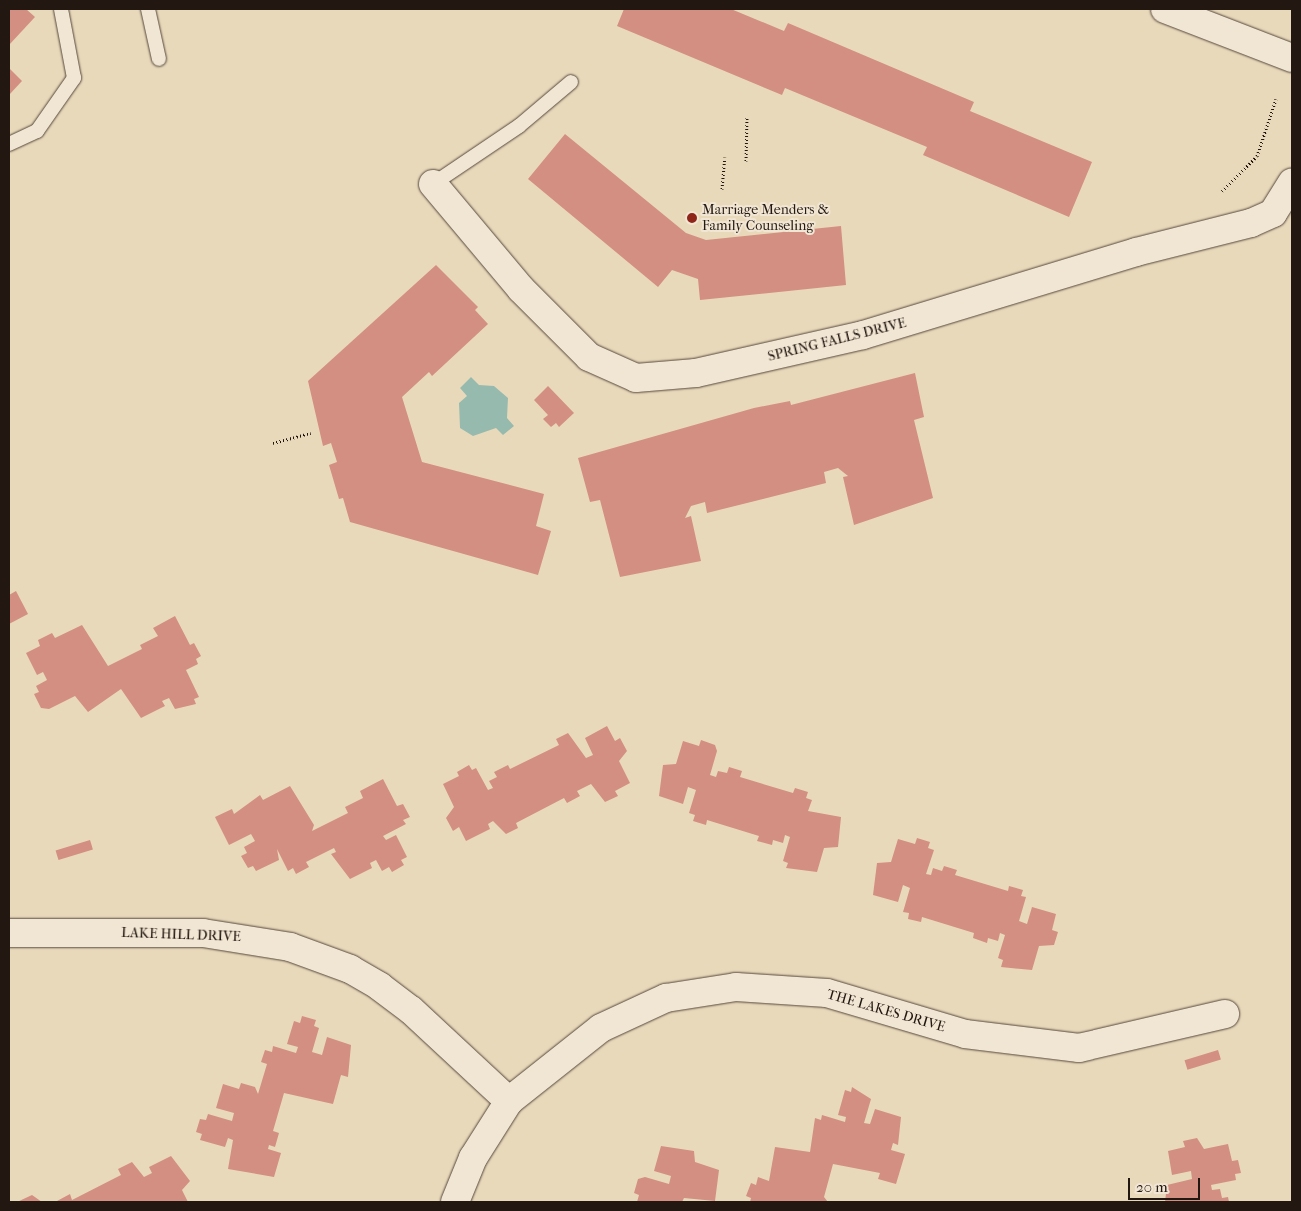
<!DOCTYPE html>
<html>
<head>
<meta charset="utf-8">
<style>
	body { margin:0 }
	#map { position:relative; width:1301px; height:1211px; overflow:hidden; background:#e9d9bb; font-family:"IM FELL French Canon",serif }
	div>[style] { position:absolute }
	.water>* { inset:0; background:#97baae }
	.building>* { inset:0; background:#d38f81; transform-origin:0 0 }
	.path>* { height:3px; margin-top:-1.5px; transform-origin:0; background:repeating-linear-gradient(90deg,#231811 0 1px,transparent 0 3.5px) }
	.roads { filter:drop-shadow(0 0 1px #54483c) drop-shadow(0 0 1px #54483c) }
	.lane>* { height:14px; margin:-7px; padding:0 7px; transform-origin:7px; border-radius:7px; background:#f1e6d3 }
	.street>* { height:28px; margin:-14px; padding:0 14px; transform-origin:14px; border-radius:14px; background:#f1e6d3 }
	.secondary>* { height:28px; margin:-14px; padding:0 14px; transform-origin:14px; border-radius:14px; background:#f1e6d3 }
	.dots>* { width:14px; height:14px; translate:-50% -50%; box-sizing:border-box; border:2px solid #f1e6d3; border-radius:50% }
	span { translate:-50% -50%; white-space:nowrap; text-align:center; line-height:1.15; -webkit-text-stroke:4px #f1e6d3; paint-order:stroke }
	.poi-label { font-size:14px; color:#231811 }
	.left { translate:0 -50%; text-align:left }
	.street-label { font-size:14px; color:#231811 }
	.frame { position:absolute; inset:0; border:10px solid #231811; pointer-events:none }
	.scale { position:absolute; left:1128px; top:1178px; width:72px; height:22px; box-sizing:border-box; border:2px solid #231811; border-top:0; padding-left:6px; font-size:15px; line-height:18px; white-space:nowrap; color:#231811; -webkit-text-stroke:4px #f1e6d3; paint-order:stroke }
</style>
</head>
<body>
<div id="map">
	<div class="water">
		<div style="clip-path:polygon(471px 377px,479px 385px,494px 386px,508px 398px,507px 418px,514px 426px,503px 435px,496px 428px,473px 436px,460px 428px,459px 403px,467px 396px,460px 388px)"></div>
	</div>
	<div class="building">
		<div style="clip-path:polygon(9px 9px,26px 9px,35px 17px,9px 45px)"></div>
		<div style="clip-path:polygon(624px 9px,731px 9px,784px 31px,788px 23px,974px 102px,970px 111px,1092px 162px,1069px 217px,923px 155px,927px 147px,785px 88px,782px 95px,617px 26px)"></div>
		<div style="clip-path:polygon(9px 68px,22px 81px,9px 95px)"></div>
		<div style="clip-path:polygon(565px 134px,686px 233px,706px 240px,841px 226px,846px 285px,700px 300px,698px 279px,672px 270px,658px 287px,528px 179px)"></div>
		<div style="clip-path:polygon(436px 265px,478px 307px,475px 310px,488px 324px,432px 376px,429px 372px,402px 397px,422px 462px,544px 494px,536px 526px,551px 531px,538px 575px,350px 522px,343px 498px,339px 499px,329px 465px,337px 462px,331px 443px,323px 446px,308px 381px)"></div>
		<div style="clip-path:polygon(915px 373px,924px 417px,914px 420px,933px 498px,854px 525px,843px 477px,848px 476px,838px 468px,824px 472px,826px 483px,707px 513px,705px 502px,691px 506px,685px 518px,691px 516px,701px 561px,620px 577px,600px 500px,590px 502px,578px 458px,754px 408px,790px 401px,791px 405px)"></div>
		<div style="clip-path:polygon(548px 386px,574px 413px,559px 427px,556px 423px,551px 427px,543px 419px,548px 415px,534px 400px)"></div>
		<div style="clip-path:polygon(16px 591px,28px 614px,9px 624px,9px 595px)"></div>
		<div style="clip-path:polygon(175px 616px,190px 645px,194px 643px,201px 656px,196px 659px,198px 664px,186px 670px,199px 697px,194px 699px,196px 704px,175px 709px,169px 698px,162px 701px,165px 706px,141px 718px,121px 689px,88px 712px,75px 696px,49px 709px,41px 708px,34px 694px,39px 692px,36px 686px,47px 680px,43px 672px,37px 675px,26px 653px,40px 646px,38px 640px,52px 633px,55px 638px,82px 625px,108px 666px,142px 649px,140px 645px,158px 636px,153px 628px)"></div>
		<div style="clip-path:polygon(607px 726px,615px 741px,620px 738px,627px 751px,619px 761px,630px 783px,615px 791px,618px 796px,605px 802px,591px 784px,577px 791px,580px 796px,567px 803px,564px 798px,516px 823px,518px 828px,506px 834px,493px 821px,488px 824px,490px 829px,466px 841px,459px 827px,453px 831px,446px 818px,454px 807px,443px 784px,459px 776px,457px 772px,469px 765px,472px 770px,476px 768px,488px 790px,493px 788px,489px 781px,497px 777px,494px 772px,508px 765px,510px 769px,559px 745px,556px 739px,568px 733px,586px 758px,593px 755px,585px 738px)"></div>
		<div style="clip-path:polygon(701px 740px,715px 745px,717px 751px,710px 775px,716px 777px,718px 771px,727px 773px,729px 767px,742px 771px,740px 777px,793px 793px,795px 788px,808px 792px,806px 798px,812px 800px,808px 811px,841px 817px,838px 847px,824px 848px,817px 872px,786px 868px,788px 863px,783px 861px,790px 837px,785px 835px,783px 843px,773px 840px,772px 845px,757px 841px,759px 836px,707px 820px,706px 825px,693px 821px,695px 815px,689px 813px,696px 790px,688px 787px,683px 804px,659px 796px,663px 765px,676px 764px,683px 741px,699px 746px)"></div>
		<div style="clip-path:polygon(383px 779px,397px 806px,403px 804px,410px 817px,403px 820px,406px 824px,383px 836px,386px 840px,396px 835px,407px 857px,401px 860px,404px 865px,392px 872px,389px 867px,382px 871px,376px 860px,370px 863px,372px 868px,350px 879px,331px 854px,336px 852px,334px 848px,306px 862px,309px 867px,296px 874px,293px 868px,288px 871px,277px 849px,279px 860px,256px 871px,253px 866px,248px 868px,241px 856px,247px 853px,244px 847px,255px 841px,251px 834px,229px 845px,215px 817px,232px 809px,234px 814px,260px 795px,263px 800px,290px 786px,314px 825px,312px 831px,348px 813px,345px 807px,363px 798px,360px 791px)"></div>
		<div style="clip-path:polygon(917px 838px,930px 842px,928px 848px,934px 850px,926px 874px,931px 875px,933px 868px,942px 871px,944px 866px,957px 870px,955px 875px,1008px 891px,1009px 886px,1023px 890px,1021px 896px,1026px 897px,1019px 921px,1027px 924px,1032px 907px,1056px 914px,1052px 930px,1058px 932px,1054px 945px,1039px 946px,1032px 970px,1001px 967px,1003px 960px,998px 958px,1005px 935px,1000px 933px,998px 941px,988px 938px,987px 943px,973px 938px,974px 933px,922px 917px,921px 922px,908px 919px,909px 913px,903px 912px,910px 888px,903px 885px,898px 902px,873px 895px,877px 863px,891px 862px,898px 839px,915px 844px)"></div>
		<div style="left:90px;top:840px;width:10px;height:36px;rotate:73deg"></div>
		<div style="clip-path:polygon(302px 1016px,316px 1020px,314px 1026px,319px 1028px,312px 1052px,322px 1055px,327px 1037px,351px 1045px,348px 1077px,341px 1075px,333px 1104px,284px 1093px,273px 1131px,279px 1133px,275px 1147px,269px 1145px,268px 1149px,281px 1153px,274px 1177px,228px 1169px,233px 1140px,228px 1138px,225px 1147px,200px 1140px,202px 1134px,196px 1132px,200px 1119px,206px 1120px,208px 1114px,232px 1121px,234px 1113px,216px 1108px,223px 1084px,239px 1089px,241px 1083px,255px 1087px,258px 1094px,267px 1064px,261px 1062px,265px 1050px,272px 1052px,273px 1046px,296px 1053px,298px 1047px,287px 1044px,294px 1021px,300px 1023px)"></div>
		<div style="left:1218px;top:1050px;width:10px;height:35px;rotate:73deg"></div>
		<div style="clip-path:polygon(852px 1087px,871px 1099px,864px 1123px,870px 1124px,875px 1109px,901px 1117px,898px 1145px,893px 1143px,891px 1150px,905px 1154px,896px 1184px,878px 1179px,880px 1173px,833px 1164px,824px 1197px,828px 1202px,750px 1202px,751px 1198px,746px 1196px,751px 1183px,756px 1185px,758px 1177px,769px 1181px,775px 1147px,810px 1152px,815px 1118px,821px 1120px,822px 1115px,845px 1122px,846px 1117px,838px 1115px,845px 1090px,851px 1092px)"></div>
		<div style="clip-path:polygon(1197px 1138px,1204px 1149px,1228px 1144px,1232px 1161px,1238px 1160px,1241px 1173px,1235px 1174px,1236px 1180px,1211px 1185px,1212px 1190px,1220px 1189px,1222px 1198px,1228px 1197px,1229px 1202px,1165px 1202px,1167px 1185px,1192px 1179px,1191px 1171px,1172px 1175px,1168px 1151px,1185px 1147px,1183px 1141px)"></div>
		<div style="clip-path:polygon(661px 1146px,694px 1151px,695px 1162px,719px 1170px,715px 1201px,684px 1198px,682px 1202px,637px 1202px,639px 1195px,634px 1193px,638px 1179px,645px 1177px,669px 1184px,671px 1176px,654px 1171px)"></div>
		<div style="clip-path:polygon(171px 1156px,190px 1181px,182px 1190px,188px 1202px,57px 1201px,70px 1194px,72px 1200px,121px 1175px,118px 1169px,132px 1162px,144px 1177px,152px 1173px,149px 1167px)"></div>
		<div style="clip-path:polygon(32px 1195px,42px 1202px,17px 1202px)"></div>
	</div>
	<div class="path">
		<div style="left:746px;top:161px;width:44px;rotate:-88.7deg"></div>
		<div style="left:722px;top:189px;width:32px;rotate:-85deg"></div>
		<div style="left:1222px;top:191px;width:49px;rotate:-45deg"></div>
		<div style="left:1257px;top:156px;width:60px;rotate:-71.6deg"></div>
		<div style="left:273px;top:443px;width:39px;rotate:-15deg"></div>
	</div>
	<div class="roads">
		<div class="lane">
			<div style="left:148px;top:9px;width:51px;rotate:77.6deg"></div>
			<div style="left:9px;top:144px;width:31px;rotate:-25deg"></div>
			<div style="left:37px;top:131px;width:65px;rotate:-55.1deg"></div>
			<div style="left:74px;top:78px;width:70px;rotate:-100.7deg"></div>
			<div style="left:433px;top:184px;width:104px;rotate:-34deg"></div>
			<div style="left:519px;top:126px;width:68px;rotate:-40.2deg"></div>
		</div>
		<div class="street">
			<div style="left:433px;top:184px;width:137px;rotate:50deg"></div>
			<div style="left:521px;top:289px;width:96px;rotate:45deg"></div>
			<div style="left:589px;top:357px;width:51px;rotate:24.1deg"></div>
			<div style="left:636px;top:378px;width:60px;rotate:-4.8deg"></div>
			<div style="left:696px;top:373px;width:171px;rotate:-12.8deg"></div>
			<div style="left:863px;top:335px;width:285px;rotate:-16.9deg"></div>
			<div style="left:1136px;top:252px;width:119px;rotate:-14.2deg"></div>
			<div style="left:1251px;top:223px;width:24px;rotate:-24deg"></div>
			<div style="left:1273px;top:213px;width:36px;rotate:-58deg"></div>
			<div style="left:9px;top:933px;width:194px"></div>
			<div style="left:203px;top:933px;width:88px;rotate:9.1deg"></div>
			<div style="left:290px;top:947px;width:64px;rotate:20.1deg"></div>
			<div style="left:350px;top:969px;width:34px;rotate:30deg"></div>
			<div style="left:379px;top:986px;width:40px;rotate:37deg"></div>
			<div style="left:411px;top:1010px;width:134px;rotate:42.9deg"></div>
			<div style="left:455px;top:1202px;width:48px;rotate:-67.8deg"></div>
			<div style="left:473px;top:1158px;width:67px;rotate:-57.7deg"></div>
			<div style="left:509px;top:1101px;width:117px;rotate:-38.4deg"></div>
			<div style="left:601px;top:1028px;width:72px;rotate:-24.8deg"></div>
			<div style="left:666px;top:998px;width:71px;rotate:-8.9deg"></div>
			<div style="left:736px;top:987px;width:91px;rotate:3.8deg"></div>
			<div style="left:827px;top:993px;width:144px;rotate:16.5deg"></div>
			<div style="left:965px;top:1034px;width:115px;rotate:7deg"></div>
			<div style="left:1079px;top:1048px;width:150px;rotate:-13.1deg"></div>
		</div>
		<div class="secondary">
			<div style="left:1165px;top:9px;width:136px;rotate:21.1deg"></div>
		</div>
	</div>
	<div class="dots">
		<div style="left:692px;top:218px;background:#8f2418"></div>
	</div>
	<div class="poi-label">
		<span class="left" style="left:702px;top:218px">Marriage Menders &amp;<br>Family Counseling</span>
	</div>
	<div class="street-label">
		<span style="left:837px;top:340px;rotate:-14deg">SPRING FALLS DRIVE</span>
		<span style="left:181px;top:935px;rotate:2deg">LAKE HILL DRIVE</span>
		<span style="left:886px;top:1011px;rotate:16deg">THE LAKES DRIVE</span>
	</div>
	<div class="frame"></div>
	<div class="scale">20 m</div>
</div>
</body>
</html>
